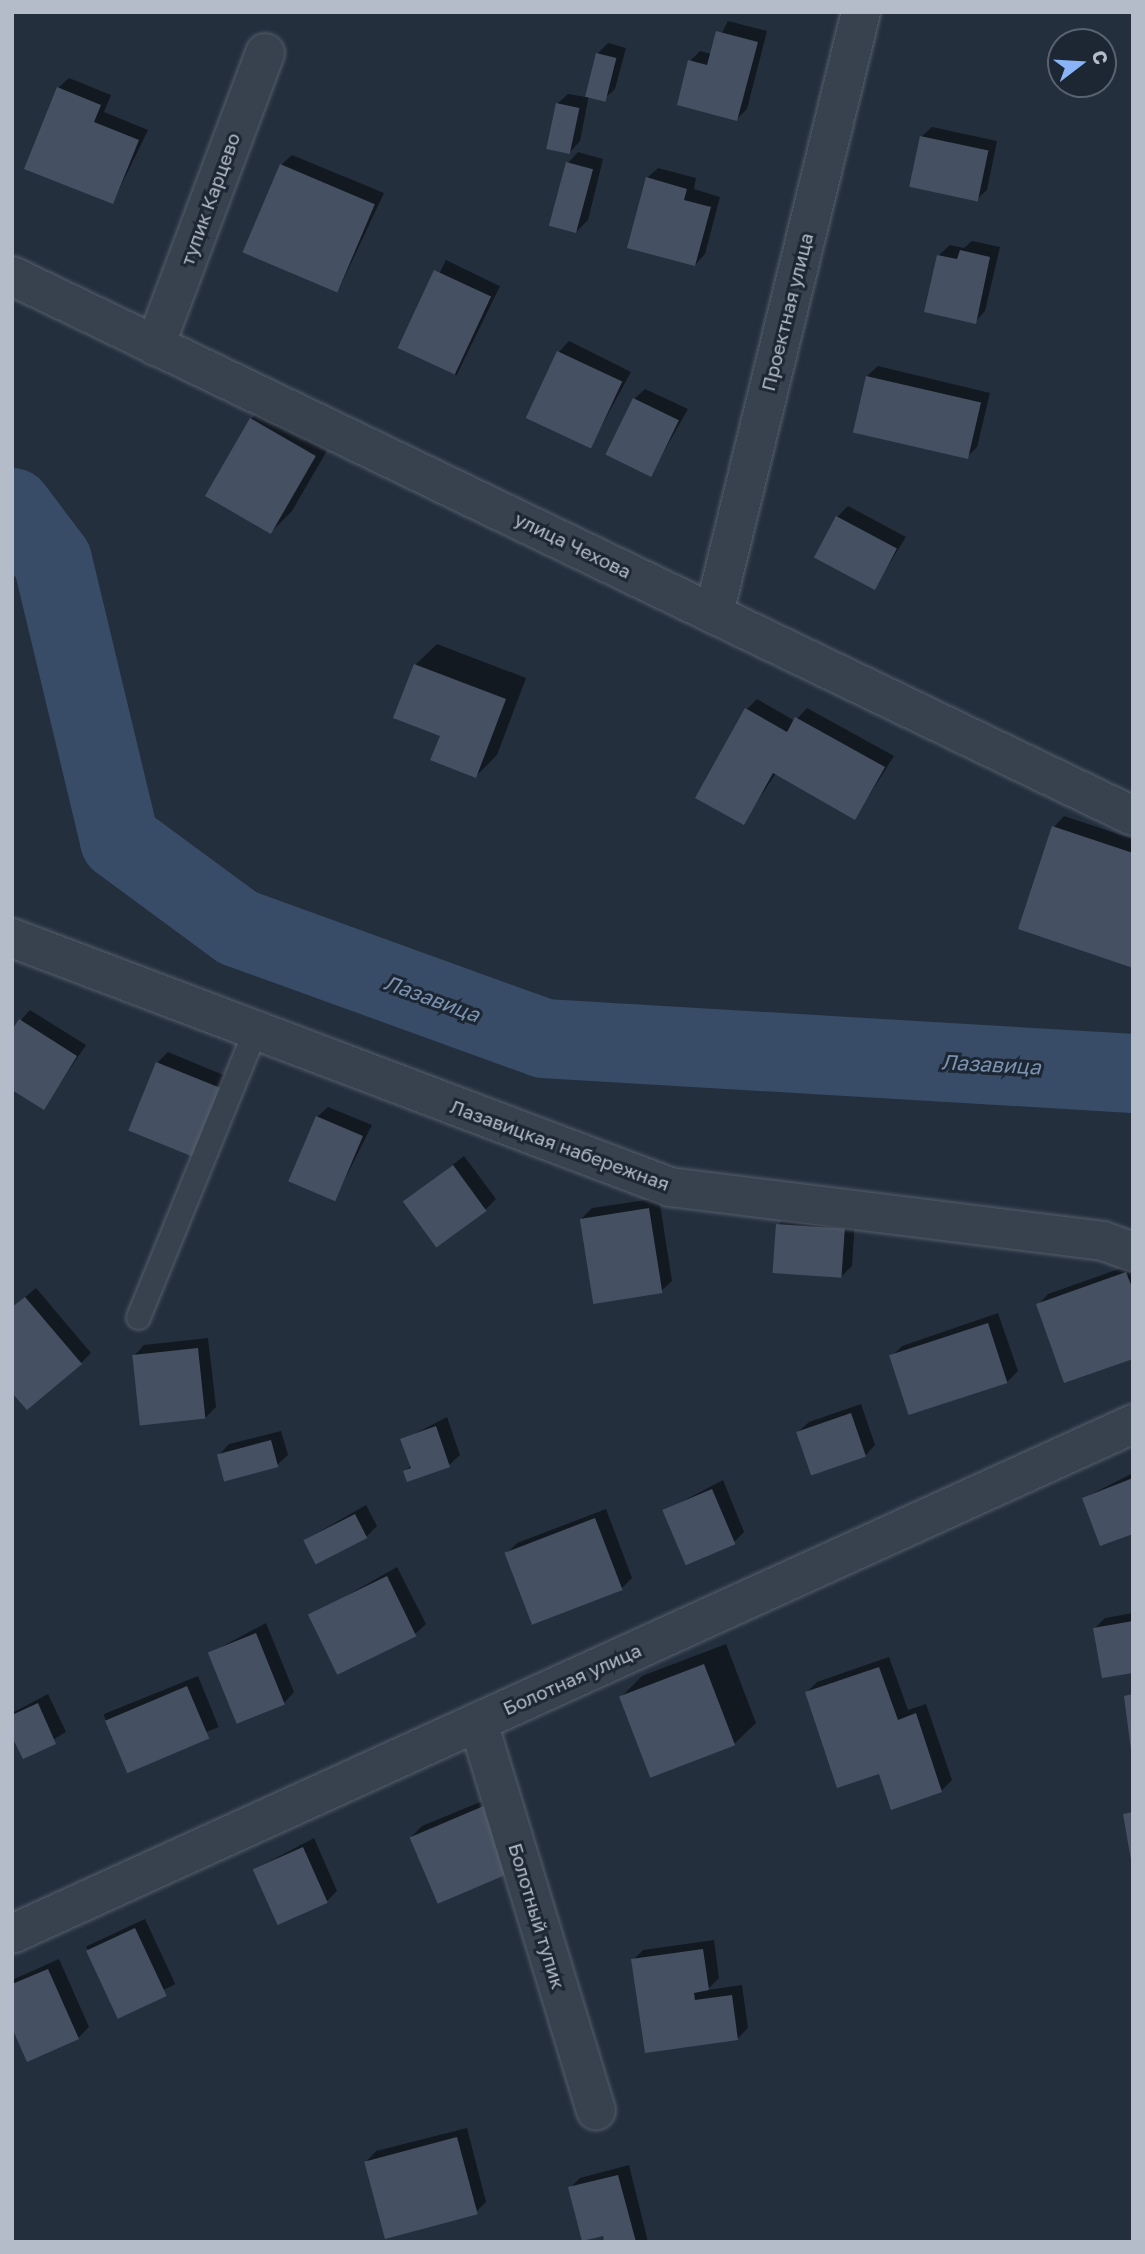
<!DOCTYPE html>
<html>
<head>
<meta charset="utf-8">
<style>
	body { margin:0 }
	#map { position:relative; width:1145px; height:2254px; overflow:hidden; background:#242f3e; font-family:"Golos Text",sans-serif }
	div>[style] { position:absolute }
	.shadow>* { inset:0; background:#0007; transform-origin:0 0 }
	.river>* { height:79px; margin:-39.5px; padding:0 39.5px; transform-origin:39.5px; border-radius:39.5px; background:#394c67 }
	.building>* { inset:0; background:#455162; transform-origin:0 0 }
	.roads { filter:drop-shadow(0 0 2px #565f6c) drop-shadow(0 0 2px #565f6c) }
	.service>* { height:23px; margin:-11.5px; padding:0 11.5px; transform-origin:11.5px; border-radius:11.5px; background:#38414e }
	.minor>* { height:38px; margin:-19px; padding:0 19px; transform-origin:19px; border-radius:19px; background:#38414e }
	span { translate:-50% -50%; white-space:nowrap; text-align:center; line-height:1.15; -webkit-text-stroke:6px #1d2633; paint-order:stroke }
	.street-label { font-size:19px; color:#b4bcc9 }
	.water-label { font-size:21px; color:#7c92b1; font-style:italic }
	.frame { position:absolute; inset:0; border:14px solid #b4bcc9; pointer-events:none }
	.north { position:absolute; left:1047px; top:28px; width:70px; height:70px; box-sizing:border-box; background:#1d2633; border:2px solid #59626f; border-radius:50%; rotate:73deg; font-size:19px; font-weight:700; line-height:28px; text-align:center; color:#b4bcc9 }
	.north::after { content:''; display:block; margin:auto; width:24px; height:32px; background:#8ab4f8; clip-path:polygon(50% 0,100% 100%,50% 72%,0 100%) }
</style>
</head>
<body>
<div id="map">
	<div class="shadow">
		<div style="clip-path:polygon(728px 21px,767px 31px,747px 109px,737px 119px,690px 61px,700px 51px,711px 54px)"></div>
		<div style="clip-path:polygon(608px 43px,626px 48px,615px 89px,604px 99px,589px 95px,580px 141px,570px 152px,557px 104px,568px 94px,586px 97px,597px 54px)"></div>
		<div style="clip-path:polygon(69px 78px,111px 95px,104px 112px,148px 130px,113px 202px,58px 88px)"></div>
		<div style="clip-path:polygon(932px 127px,997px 141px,987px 190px,976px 200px,921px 137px)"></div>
		<div style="clip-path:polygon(578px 152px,603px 159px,588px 220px,577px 231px,568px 163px)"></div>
		<div style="clip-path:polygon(292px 155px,384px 193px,338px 291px,281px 165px)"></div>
		<div style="clip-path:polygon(658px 168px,696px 178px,694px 189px,720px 197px,705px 254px,695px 265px,647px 178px)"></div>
		<div style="clip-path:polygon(972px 241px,1000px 247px,985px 311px,975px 322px,927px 311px,939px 255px,950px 245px,964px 248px)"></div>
		<div style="left:446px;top:260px;width:60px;height:99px;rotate:26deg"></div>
		<div style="clip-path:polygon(569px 341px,631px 372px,590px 447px,559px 352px)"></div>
		<div style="clip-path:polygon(878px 366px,990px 393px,977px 447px,967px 457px,867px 376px)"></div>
		<div style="clip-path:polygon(645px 389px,688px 409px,651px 474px,634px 399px)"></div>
		<div style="clip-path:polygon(272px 398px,336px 435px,292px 511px,271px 532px,251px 419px)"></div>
		<div style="clip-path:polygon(848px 506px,906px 537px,874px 588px,837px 517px)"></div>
		<div style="clip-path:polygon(437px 644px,526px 678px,497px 755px,476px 776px,442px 735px,415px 665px)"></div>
		<div style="clip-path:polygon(757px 699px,795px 721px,807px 708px,894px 756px,855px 818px,776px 773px,743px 823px,747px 709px)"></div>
		<div style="clip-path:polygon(1064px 816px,1133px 839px,1133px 966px,1054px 827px)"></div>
		<div style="clip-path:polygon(30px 1010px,86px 1045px,44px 1107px,20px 1021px)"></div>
		<div style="clip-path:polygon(168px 1052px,233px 1079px,207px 1145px,157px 1063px)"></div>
		<div style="clip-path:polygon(328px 1107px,372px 1125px,335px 1199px,317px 1117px)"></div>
		<div style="clip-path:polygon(464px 1156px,496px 1199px,486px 1209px,405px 1202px)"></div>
		<div style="clip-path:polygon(659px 1198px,672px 1281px,661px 1291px,581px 1219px,592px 1208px)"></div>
		<div style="clip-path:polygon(788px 1214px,855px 1219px,852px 1266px,842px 1276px,778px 1225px)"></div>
		<div style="clip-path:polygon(1133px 1264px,1133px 1357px,1038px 1305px,1048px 1294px)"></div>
		<div style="clip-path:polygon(36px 1288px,91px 1353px,81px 1363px,12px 1308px)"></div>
		<div style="clip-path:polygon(998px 1313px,1018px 1371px,1007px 1382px,891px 1357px,902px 1346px)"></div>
		<div style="clip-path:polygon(208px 1338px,216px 1407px,205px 1418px,134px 1356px,144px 1345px)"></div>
		<div style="clip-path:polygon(861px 1404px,875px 1445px,865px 1456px,798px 1432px,809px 1422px)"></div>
		<div style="clip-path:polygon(447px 1417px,460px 1455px,449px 1465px,405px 1471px,412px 1465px,403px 1440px)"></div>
		<div style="clip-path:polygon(281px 1431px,288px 1455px,277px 1465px,219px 1455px,229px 1444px)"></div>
		<div style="clip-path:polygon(1133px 1473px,1133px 1532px,1084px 1498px)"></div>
		<div style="clip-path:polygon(723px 1480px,744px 1532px,734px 1542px,664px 1511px)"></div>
		<div style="clip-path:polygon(366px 1505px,377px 1526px,366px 1537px,305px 1540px)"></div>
		<div style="clip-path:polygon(606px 1509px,632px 1578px,622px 1588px,506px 1554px,517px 1543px)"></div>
		<div style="clip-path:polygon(397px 1567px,426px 1624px,415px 1634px,311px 1616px)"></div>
		<div style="clip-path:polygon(1133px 1613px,1133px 1671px,1095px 1628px,1105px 1618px)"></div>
		<div style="clip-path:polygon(266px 1623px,294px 1692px,284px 1703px,210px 1653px)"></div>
		<div style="clip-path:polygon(726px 1644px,756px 1723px,734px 1744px,621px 1697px,642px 1676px)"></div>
		<div style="clip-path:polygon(889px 1657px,908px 1710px,926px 1704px,952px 1780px,941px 1791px,880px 1772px,807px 1692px,817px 1682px)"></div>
		<div style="left:198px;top:1676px;width:55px;height:102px;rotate:68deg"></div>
		<div style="clip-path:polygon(48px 1694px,66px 1732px,24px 1757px,12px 1733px,12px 1713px)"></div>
		<div style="clip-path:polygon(497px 1795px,513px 1870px,411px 1837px,422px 1826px)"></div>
		<div style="clip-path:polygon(314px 1838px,337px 1891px,327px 1901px,255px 1869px)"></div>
		<div style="left:145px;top:1919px;width:72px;height:65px;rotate:65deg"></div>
		<div style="clip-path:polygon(714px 1940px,719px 1978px,707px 1990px,742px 1985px,748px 2028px,737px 2039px,633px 1960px,643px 1950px)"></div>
		<div style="clip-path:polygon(59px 1959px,89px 2027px,78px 2038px,12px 2023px,12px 1980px)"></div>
		<div style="clip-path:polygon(467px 2128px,486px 2202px,476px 2212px,366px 2162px,376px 2151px)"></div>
		<div style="clip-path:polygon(629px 2165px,648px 2242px,606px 2242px,570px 2188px,580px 2178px)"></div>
	</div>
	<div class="river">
		<div style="left:12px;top:507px;width:66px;rotate:53deg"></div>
		<div style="left:52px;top:560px;width:288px;rotate:76.5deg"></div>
		<div style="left:119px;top:840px;width:147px;rotate:36.4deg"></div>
		<div style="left:237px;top:927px;width:326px;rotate:19.9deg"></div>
		<div style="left:543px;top:1038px;width:591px;rotate:3.39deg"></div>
	</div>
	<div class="building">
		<div style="clip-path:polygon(716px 31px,758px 42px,737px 121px,677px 105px,688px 60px,707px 65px)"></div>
		<div style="left:596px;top:53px;width:21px;height:45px;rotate:14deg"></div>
		<div style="clip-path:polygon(57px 87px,101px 105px,94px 122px,139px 140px,113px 204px,24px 169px)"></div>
		<div style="left:556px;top:103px;width:24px;height:47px;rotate:12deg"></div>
		<div style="left:920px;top:136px;width:70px;height:52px;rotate:12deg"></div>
		<div style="left:566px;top:162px;width:28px;height:66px;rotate:15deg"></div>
		<div style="left:280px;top:164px;width:103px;height:96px;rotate:23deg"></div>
		<div style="clip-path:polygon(646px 177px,687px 189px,684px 200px,711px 207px,695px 266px,627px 248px)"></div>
		<div style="clip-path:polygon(960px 250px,990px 257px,976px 324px,924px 312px,937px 255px,957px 259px)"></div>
		<div style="left:434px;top:270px;width:63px;height:86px;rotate:25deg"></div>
		<div style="left:557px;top:351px;width:72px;height:74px;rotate:25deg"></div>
		<div style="left:866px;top:376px;width:118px;height:58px;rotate:13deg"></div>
		<div style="left:633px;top:398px;width:51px;height:63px;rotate:26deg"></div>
		<div style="left:250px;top:418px;width:76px;height:90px;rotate:30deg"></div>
		<div style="left:836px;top:516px;width:69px;height:47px;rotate:28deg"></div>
		<div style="clip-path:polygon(414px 664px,506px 699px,476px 778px,430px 760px,440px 736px,393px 718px)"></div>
		<div style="clip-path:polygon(745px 708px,787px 732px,795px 717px,885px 767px,855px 820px,773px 773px,744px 825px,695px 798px)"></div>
		<div style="clip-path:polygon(1052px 826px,1133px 853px,1133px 968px,1018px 929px)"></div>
		<div style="clip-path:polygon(19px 1019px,77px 1056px,44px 1110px,12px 1090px,12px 1030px)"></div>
		<div style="left:156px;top:1062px;width:73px;height:74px;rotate:22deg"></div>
		<div style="left:316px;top:1116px;width:51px;height:71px;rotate:23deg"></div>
		<div style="left:453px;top:1165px;width:57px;height:62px;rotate:54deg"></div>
		<div style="left:649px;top:1208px;width:86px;height:70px;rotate:81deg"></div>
		<div style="left:776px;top:1224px;width:69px;height:49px;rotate:4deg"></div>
		<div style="clip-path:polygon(1126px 1272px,1133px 1290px,1133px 1359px,1064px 1383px,1036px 1304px)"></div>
		<div style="clip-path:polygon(25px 1297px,82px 1364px,27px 1410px,12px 1393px,12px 1307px)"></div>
		<div style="left:988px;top:1323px;width:63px;height:104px;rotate:72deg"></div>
		<div style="left:198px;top:1348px;width:71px;height:66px;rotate:84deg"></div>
		<div style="left:851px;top:1413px;width:46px;height:58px;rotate:71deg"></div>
		<div style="clip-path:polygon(436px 1426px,450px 1467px,407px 1482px,403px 1471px,411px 1468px,400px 1439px)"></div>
		<div style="left:271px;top:1440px;width:28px;height:56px;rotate:75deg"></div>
		<div style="clip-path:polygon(1133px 1478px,1133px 1534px,1100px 1546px,1082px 1498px)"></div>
		<div style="left:712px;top:1489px;width:60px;height:54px;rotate:67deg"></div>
		<div style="left:355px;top:1514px;width:27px;height:58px;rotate:63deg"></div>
		<div style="left:595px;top:1518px;width:77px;height:97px;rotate:69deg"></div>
		<div style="left:387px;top:1576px;width:67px;height:88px;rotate:64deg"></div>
		<div style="clip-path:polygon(1133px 1621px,1133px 1673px,1102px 1678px,1093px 1628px)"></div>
		<div style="left:256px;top:1633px;width:77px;height:52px;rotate:68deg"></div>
		<div style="left:704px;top:1664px;width:87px;height:91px;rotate:69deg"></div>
		<div style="clip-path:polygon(879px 1667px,898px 1720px,916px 1713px,942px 1792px,891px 1810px,879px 1774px,837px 1788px,805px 1692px)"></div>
		<div style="left:187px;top:1686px;width:57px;height:89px;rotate:67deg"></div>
		<div style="clip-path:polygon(1133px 1694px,1133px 1750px,1131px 1750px,1124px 1696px)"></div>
		<div style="clip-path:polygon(38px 1703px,56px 1744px,23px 1759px,12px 1737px,12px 1715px)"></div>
		<div style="left:486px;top:1805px;width:72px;height:83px;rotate:67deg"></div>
		<div style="clip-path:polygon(1133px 1812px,1133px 1860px,1131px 1860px,1123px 1814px)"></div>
		<div style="left:303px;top:1847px;width:61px;height:55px;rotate:66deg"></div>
		<div style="left:135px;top:1928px;width:75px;height:54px;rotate:65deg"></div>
		<div style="clip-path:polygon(703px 1949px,709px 1990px,694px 1993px,695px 2000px,732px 1995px,738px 2040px,645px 2053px,631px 1959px)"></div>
		<div style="clip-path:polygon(48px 1969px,79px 2039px,27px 2062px,12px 2028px,12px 1984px)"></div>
		<div style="left:457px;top:2137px;width:80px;height:96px;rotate:75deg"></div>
		<div style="clip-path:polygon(618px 2175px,636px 2242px,604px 2242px,603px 2236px,582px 2241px,568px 2187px)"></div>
	</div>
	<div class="roads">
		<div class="service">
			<div style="left:138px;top:1317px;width:310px;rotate:-67.8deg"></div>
		</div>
		<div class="minor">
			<div style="left:12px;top:276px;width:1244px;rotate:25.72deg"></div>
			<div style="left:155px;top:346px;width:313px;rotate:-69.4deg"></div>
			<div style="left:714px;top:613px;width:619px;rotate:-76.26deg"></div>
			<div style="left:12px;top:938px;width:704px;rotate:20.73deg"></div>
			<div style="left:670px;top:1187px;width:436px;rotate:7.1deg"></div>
			<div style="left:1103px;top:1241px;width:32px;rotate:20deg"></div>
			<div style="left:478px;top:1722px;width:406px;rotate:73.1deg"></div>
			<div style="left:12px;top:1934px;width:1232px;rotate:-24.46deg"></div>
		</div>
	</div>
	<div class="street-label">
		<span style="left:210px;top:199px;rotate:-70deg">тупик Карцево</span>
		<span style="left:787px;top:312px;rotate:-76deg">Проектная улица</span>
		<span style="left:573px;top:545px;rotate:26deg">улица Чехова</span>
		<span style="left:560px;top:1145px;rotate:20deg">Лазавицкая набережная</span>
		<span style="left:572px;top:1679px;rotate:-24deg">Болотная улица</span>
		<span style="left:537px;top:1916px;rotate:73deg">Болотный тупик</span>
	</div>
	<div class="water-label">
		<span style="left:432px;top:998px;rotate:20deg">Лазавица</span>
		<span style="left:991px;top:1064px;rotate:3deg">Лазавица</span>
	</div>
	<div class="frame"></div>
	<div class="north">С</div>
</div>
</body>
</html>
